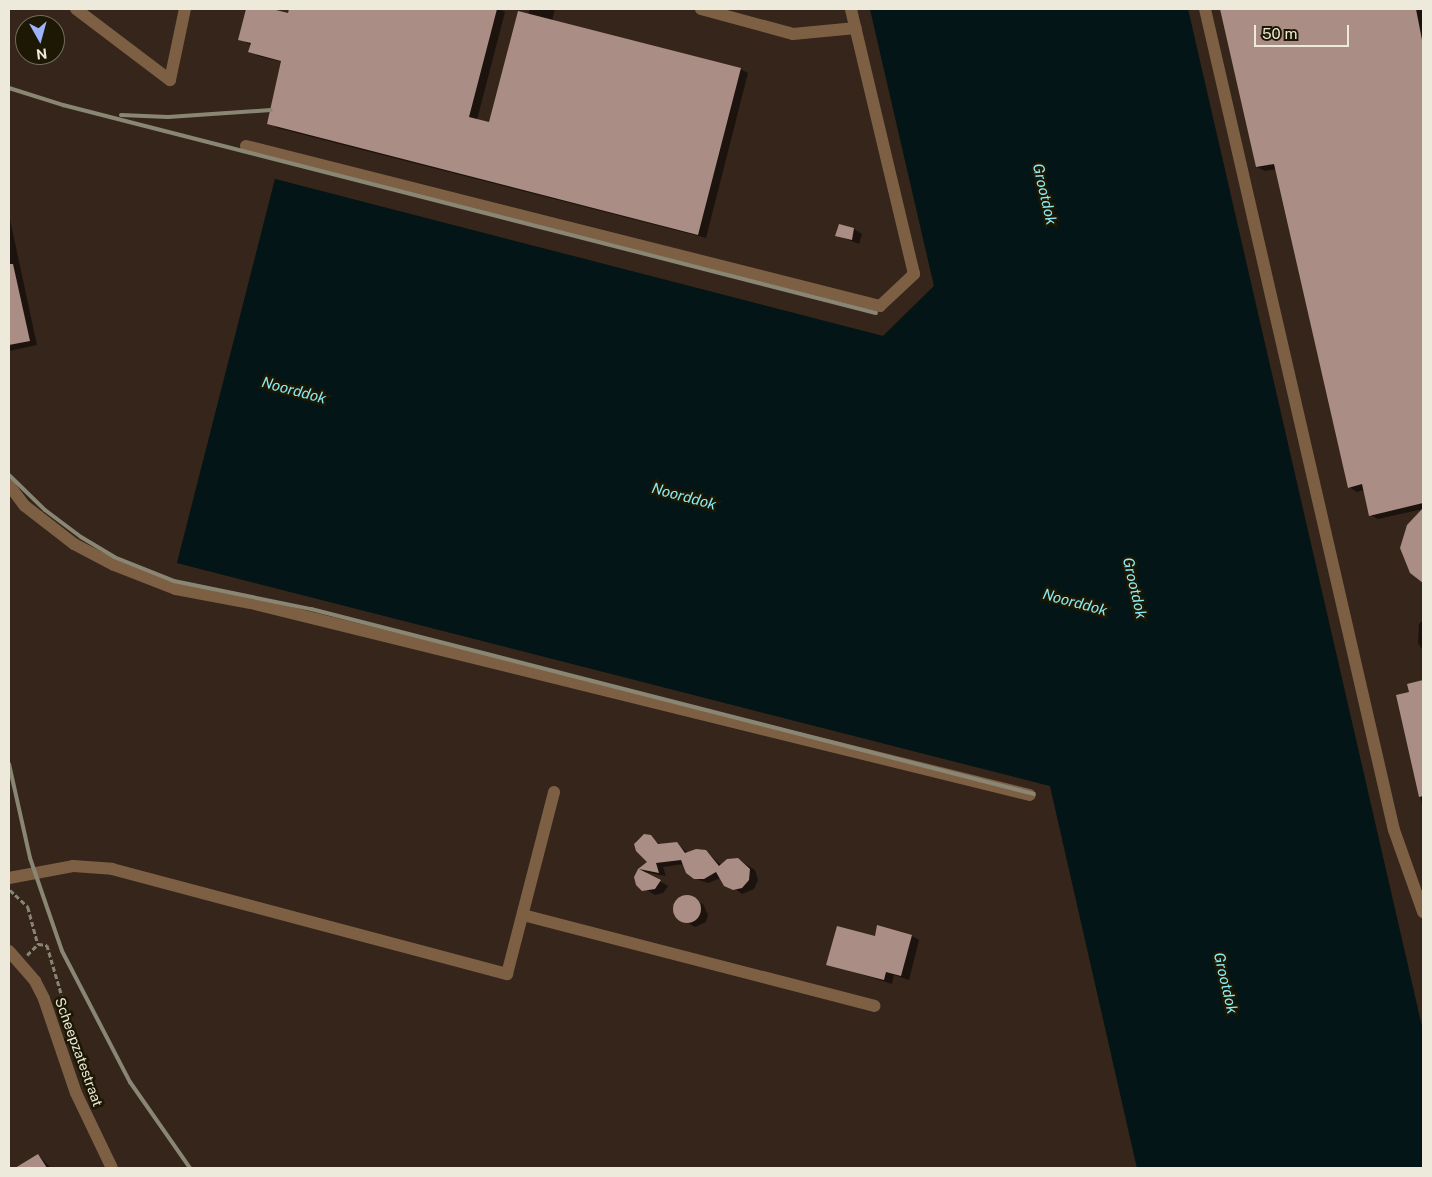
<!DOCTYPE html>
<html>
<head>
<meta charset="utf-8">
<style>
	body { margin:0 }
	#map { position:relative; width:1432px; height:1177px; overflow:hidden; background:#26220b; font-family:"Public Sans",sans-serif }
	div>[style] { position:absolute }
	.industrial>* { inset:0; background:#35251b }
	.water>* { inset:0; background:#031517 }
	.shadow>* { inset:0; background:#0007 }
	.building>* { inset:0; background:#aa8d84 }
	.round { border-radius:50% }
	.path>* { height:2.5px; margin-top:-1.25px; transform-origin:0; background:repeating-linear-gradient(90deg,#888572 0 5px,transparent 0 7.5px) }
	.minor>* { height:12px; margin:-6px; padding:0 6px; transform-origin:6px; border-radius:6px; background:#7d5f44 }
	.rail>* { height:4px; margin:-2px; padding:0 2px; transform-origin:2px; border-radius:2px; background:#8a8674 }
	span { translate:-50% -50%; white-space:nowrap; text-align:center; line-height:1.15; -webkit-text-stroke:5px #1d1803; paint-order:stroke }
	.street-label { font-size:14px; color:#edeadc }
	.water-label { font-size:15px; color:#89ecf6; font-style:italic }
	.frame { position:absolute; inset:0; border:10px solid #edeadc; pointer-events:none }
	.north { position:absolute; left:15px; top:15px; width:50px; height:50px; box-sizing:border-box; background:#1d1803; border:1px solid #706c5a; border-radius:50%; rotate:173deg; font-size:14px; font-weight:700; line-height:20px; text-align:center; color:#edeadc }
	.north::after { content:''; display:block; margin:auto; width:18px; height:22px; background:#9db4fd; clip-path:polygon(50% 0,100% 100%,50% 72%,0 100%) }
	.scale { position:absolute; left:1254px; top:25px; width:95px; height:22px; box-sizing:border-box; border:2px solid #edeadc; border-top:0; padding-left:6px; font-size:15px; line-height:18px; white-space:nowrap; color:#edeadc; -webkit-text-stroke:4px #1d1803; paint-order:stroke }
</style>
</head>
<body>
<div id="map">
	<div class="industrial">
		<div style="clip-path:polygon(evenodd,9px 9px,870px 9px,934px 286px,883px 336px,275px 179px,177px 563px,1050px 786px,1137px 1168px,9px 1168px,9px 9px,25px 25px,55px 25px,55px 55px,25px 55px,25px 25px)"></div>
		<div style="clip-path:polygon(1188px 9px,1423px 9px,1423px 1031px)"></div>
	</div>
	<div class="water">
		<div style="clip-path:polygon(870px 9px,1188px 9px,1423px 1031px,1423px 1168px,1137px 1168px,1050px 786px,177px 563px,275px 179px,883px 336px,934px 286px)"></div>
	</div>
	<div class="shadow">
		<div style="clip-path:polygon(248px 9px,267px 9px,289px 14px,290px 9px,498px 9px,505px 12px,477px 120px,489px 123px,530px 9px,555px 9px,552px 21px,740px 69px,748px 73px,706px 238px,277px 128px,269px 123px,282px 62px,258px 56px,250px 51px,251px 45px,240px 39px)"></div>
		<div style="clip-path:polygon(1221px 9px,1423px 9px,1423px 509px,1378px 519px,1370px 515px,1364px 490px,1357px 492px,1349px 487px,1277px 169px,1265px 171px,1257px 167px)"></div>
		<div style="clip-path:polygon(9px 215px,37px 345px,9px 351px)"></div>
		<div style="clip-path:polygon(854px 229px,862px 234px,859px 244px,836px 235px)"></div>
		<div style="clip-path:polygon(1423px 510px,1423px 581px,1409px 525px)"></div>
		<div style="clip-path:polygon(1423px 620px,1423px 651px,1418px 643px,1419px 624px)"></div>
		<div style="clip-path:polygon(1423px 681px,1423px 809px,1397px 696px,1411px 693px,1409px 685px)"></div>
		<div style="clip-path:polygon(644px 835px,662px 845px,676px 843px,688px 853px,706px 851px,721px 865px,738px 859px,755px 870px,758px 880px,754px 889px,742px 894px,721px 878px,708px 883px,699px 880px,691px 875px,684px 864px,663px 867px,666px 876px,644px 872px,668px 886px,663px 893px,655px 895px,637px 884px,639px 869px,649px 862px,636px 847px,636px 841px)"></div>
		<div style="clip-path:polygon(686px 897px,703px 904px,708px 915px,706px 922px,695px 927px,676px 916px,674px 908px,678px 900px)"></div>
		<div style="clip-path:polygon(912px 936px,919px 940px,909px 980px,894px 975px,892px 984px,828px 964px,875px 938px)"></div>
		<div style="clip-path:polygon(38px 1155px,51px 1168px,18px 1168px)"></div>
	</div>
	<div class="building">
		<div style="clip-path:polygon(246px 9px,272px 9px,288px 13px,289px 9px,497px 9px,469px 117px,489px 122px,518px 11px,741px 68px,698px 235px,267px 124px,281px 61px,248px 52px,251px 43px,238px 40px)"></div>
		<div style="clip-path:polygon(1220px 9px,1416px 9px,1423px 45px,1423px 503px,1369px 516px,1362px 484px,1348px 488px,1274px 164px,1256px 167px)"></div>
		<div style="clip-path:polygon(839px 224px,854px 228px,852px 240px,835px 236px)"></div>
		<div style="clip-path:polygon(9px 264px,13px 264px,30px 341px,9px 345px)"></div>
		<div style="clip-path:polygon(1423px 508px,1423px 583px,1410px 573px,1400px 548px,1407px 525px)"></div>
		<div style="clip-path:polygon(1423px 680px,1423px 796px,1419px 797px,1396px 695px,1409px 692px,1407px 684px)"></div>
		<div style="clip-path:polygon(644px 834px,651px 835px,658px 844px,677px 842px,685px 853px,696px 849px,706px 850px,719px 866px,727px 859px,738px 858px,750px 869px,749px 880px,742px 888px,733px 890px,724px 886px,716px 872px,704px 879px,694px 879px,686px 873px,681px 860px,656px 863px,659px 873px,639px 869px,661px 880px,655px 889px,642px 891px,636px 885px,634px 877px,638px 869px,647px 862px,636px 851px,634px 844px)"></div>
		<div class="round" style="left:673px;top:895px;width:28px;height:28px"></div>
		<div style="clip-path:polygon(877px 925px,912px 935px,901px 976px,886px 972px,884px 980px,826px 965px,837px 926px,875px 936px)"></div>
		<div style="clip-path:polygon(38px 1154px,47px 1168px,15px 1168px)"></div>
	</div>
	<div class="path">
		<div style="left:10px;top:890px;width:25px;rotate:43deg"></div>
		<div style="left:28px;top:907px;width:38px;rotate:75deg"></div>
		<div style="left:27px;top:955px;width:16px;rotate:-45deg"></div>
		<div style="left:38px;top:944px;width:9px;rotate:6deg"></div>
		<div style="left:47px;top:945px;width:53px;rotate:73.6deg"></div>
		<div style="left:62px;top:996px;width:18px;rotate:87deg"></div>
	</div>
	<div class="minor">
		<div style="left:76px;top:9px;width:118px;rotate:37.1deg"></div>
		<div style="left:170px;top:80px;width:73px;rotate:-78.1deg"></div>
		<div style="left:701px;top:9px;width:95px;rotate:15.2deg"></div>
		<div style="left:793px;top:34px;width:63px;rotate:-5.4deg"></div>
		<div style="left:1205px;top:9px;width:842px;rotate:77.04deg"></div>
		<div style="left:1394px;top:830px;width:87px;rotate:70.5deg"></div>
		<div style="left:246px;top:146px;width:654px;rotate:14.16deg"></div>
		<div style="left:880px;top:306px;width:47px;rotate:-43.3deg"></div>
		<div style="left:914px;top:274px;width:272px;rotate:-103.4deg"></div>
		<div style="left:9px;top:485px;width:26px;rotate:53deg"></div>
		<div style="left:25px;top:506px;width:62px;rotate:37.8deg"></div>
		<div style="left:74px;top:544px;width:45px;rotate:27.7deg"></div>
		<div style="left:114px;top:565px;width:66px;rotate:21.2deg"></div>
		<div style="left:176px;top:589px;width:76px;rotate:10.6deg"></div>
		<div style="left:251px;top:603px;width:802px;rotate:13.85deg"></div>
		<div style="left:9px;top:878px;width:65px;rotate:-10.6deg"></div>
		<div style="left:73px;top:866px;width:39px;rotate:4deg"></div>
		<div style="left:112px;top:869px;width:409px;rotate:14.9deg"></div>
		<div style="left:507px;top:974px;width:188px;rotate:-75.5deg"></div>
		<div style="left:523px;top:915px;width:363px;rotate:14.5deg"></div>
		<div style="left:9px;top:951px;width:40px;rotate:49deg"></div>
		<div style="left:35px;top:981px;width:20px;rotate:63deg"></div>
		<div style="left:44px;top:999px;width:99px;rotate:71.2deg"></div>
		<div style="left:76px;top:1093px;width:83px;rotate:64.4deg"></div>
	</div>
	<div class="rail">
		<div style="left:9px;top:88px;width:57px;rotate:17.5deg"></div>
		<div style="left:63px;top:105px;width:839px;rotate:14.35deg"></div>
		<div style="left:121px;top:115px;width:47px;rotate:2.4deg"></div>
		<div style="left:168px;top:117px;width:103px;rotate:-3.9deg"></div>
		<div style="left:9px;top:475px;width:50px;rotate:44.2deg"></div>
		<div style="left:45px;top:510px;width:45px;rotate:36.9deg"></div>
		<div style="left:81px;top:537px;width:39px;rotate:31deg"></div>
		<div style="left:114px;top:557px;width:65px;rotate:21.8deg"></div>
		<div style="left:174px;top:581px;width:140px;rotate:11.6deg"></div>
		<div style="left:311px;top:609px;width:746px;rotate:14.35deg"></div>
		<div style="left:9px;top:764px;width:96px;rotate:77.4deg"></div>
		<div style="left:30px;top:858px;width:98px;rotate:71deg"></div>
		<div style="left:62px;top:951px;width:148px;rotate:62.6deg"></div>
		<div style="left:130px;top:1082px;width:105px;rotate:55.1deg"></div>
	</div>
	<div class="street-label">
		<span style="left:79px;top:1052px;rotate:70deg">Scheepzatestraat</span>
	</div>
	<div class="water-label">
		<span style="left:1045px;top:194px;rotate:77deg">Grootdok</span>
		<span style="left:294px;top:390px;rotate:15deg">Noorddok</span>
		<span style="left:684px;top:496px;rotate:15deg">Noorddok</span>
		<span style="left:1135px;top:588px;rotate:77deg">Grootdok</span>
		<span style="left:1075px;top:602px;rotate:15deg">Noorddok</span>
		<span style="left:1226px;top:983px;rotate:77deg">Grootdok</span>
	</div>
	<div class="frame"></div>
	<div class="north">N</div>
	<div class="scale">50 m</div>
</div>
</body>
</html>
